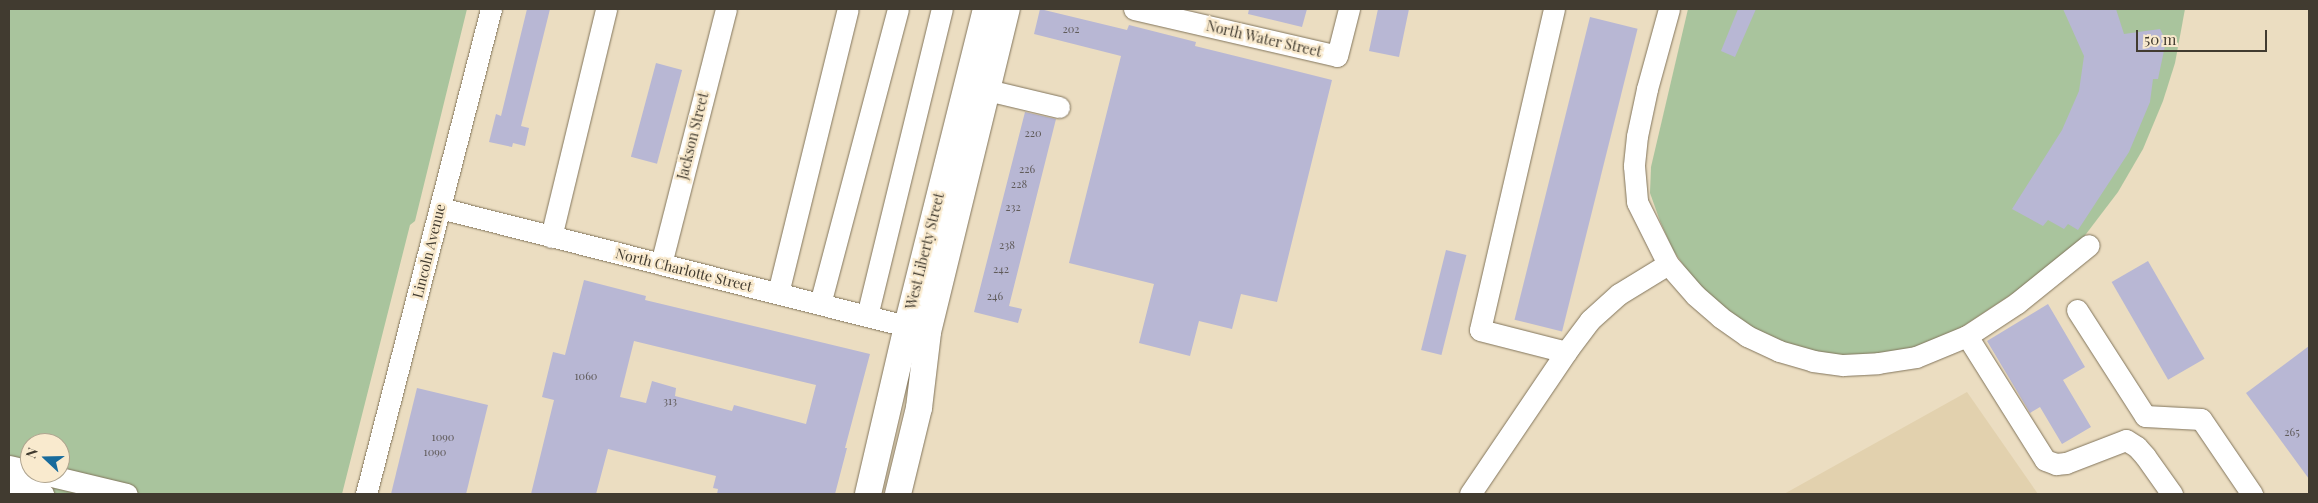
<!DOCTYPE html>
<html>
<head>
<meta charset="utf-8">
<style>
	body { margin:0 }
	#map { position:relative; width:2318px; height:503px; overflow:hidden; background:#ebddc1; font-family:"Playfair Display",serif }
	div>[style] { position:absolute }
	.built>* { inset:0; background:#e2d1ae }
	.green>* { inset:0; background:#a9c49d }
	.building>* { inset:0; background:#b8b7d4; transform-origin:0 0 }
	.roads { filter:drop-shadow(0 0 1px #82755c) drop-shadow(0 0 1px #82755c) }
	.minor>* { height:21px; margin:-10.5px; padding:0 10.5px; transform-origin:10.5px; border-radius:10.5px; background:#fff }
	.major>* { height:26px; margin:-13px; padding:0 13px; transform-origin:13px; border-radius:13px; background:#fff }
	span { translate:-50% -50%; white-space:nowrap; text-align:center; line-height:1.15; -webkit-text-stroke:4.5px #f9eace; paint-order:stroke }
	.number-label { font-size:11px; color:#5f5a59 }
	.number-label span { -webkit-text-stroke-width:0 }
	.street-label { font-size:14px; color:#413b30 }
	.frame { position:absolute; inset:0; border:10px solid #413b30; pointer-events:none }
	.north { position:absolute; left:20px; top:433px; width:50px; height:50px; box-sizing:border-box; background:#f9eace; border:1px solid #afa48f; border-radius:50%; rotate:291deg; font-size:14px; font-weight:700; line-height:20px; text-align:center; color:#413b30 }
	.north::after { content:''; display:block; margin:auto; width:18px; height:22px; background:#186b9c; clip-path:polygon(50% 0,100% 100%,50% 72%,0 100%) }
	.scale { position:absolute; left:2136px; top:30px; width:131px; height:22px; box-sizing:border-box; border:2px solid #413b30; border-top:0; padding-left:6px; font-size:15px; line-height:18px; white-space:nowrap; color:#413b30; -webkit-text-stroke:4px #f9eace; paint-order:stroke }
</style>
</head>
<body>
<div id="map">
	<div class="built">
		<div style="clip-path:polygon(1967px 392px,2038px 494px,1784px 494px)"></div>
	</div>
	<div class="green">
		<div style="clip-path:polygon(evenodd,9px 9px,467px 9px,415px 221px,410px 225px,342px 494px,9px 494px,9px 9px,30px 443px,60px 443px,60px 473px,30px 473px,30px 443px)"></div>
		<div style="clip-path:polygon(1688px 9px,2185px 9px,2175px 63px,2163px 101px,2143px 149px,2118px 192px,2083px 238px,2047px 271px,1959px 329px,1920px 348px,1845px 360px,1788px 346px,1741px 323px,1697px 285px,1673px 250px,1660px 221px,1650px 193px,1651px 167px)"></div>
	</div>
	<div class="building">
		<div style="clip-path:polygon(527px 9px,550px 9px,521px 126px,529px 128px,525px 146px,513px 143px,512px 147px,489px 142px,496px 114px,501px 116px)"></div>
		<div style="clip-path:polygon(1040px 9px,1127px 30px,1129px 25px,1196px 42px,1195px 46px,1332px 80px,1277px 302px,1241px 294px,1232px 329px,1199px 321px,1190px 356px,1139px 343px,1154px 284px,1069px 263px,1121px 56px,1034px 34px)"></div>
		<div style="clip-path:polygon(1249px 9px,1307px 9px,1302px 27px,1248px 14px)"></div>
		<div style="clip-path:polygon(1378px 9px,1409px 9px,1399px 57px,1369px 51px)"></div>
		<div style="clip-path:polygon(1738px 9px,1756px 9px,1735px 57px,1721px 51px)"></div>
		<div style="clip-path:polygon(2063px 9px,2116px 9px,2124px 34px,2160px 29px,2166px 41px,2158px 79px,2153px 79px,2150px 102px,2129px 152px,2078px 230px,2068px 224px,2064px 229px,2048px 220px,2043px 226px,2012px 209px,2062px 130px,2079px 91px,2084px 56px)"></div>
		<div style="left:1590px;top:17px;width:49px;height:312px;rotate:14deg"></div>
		<div style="left:656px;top:63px;width:27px;height:97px;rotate:15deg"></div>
		<div style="clip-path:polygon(1025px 112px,1056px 119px,1009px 306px,1022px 309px,1018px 323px,974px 312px)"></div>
		<div style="left:1446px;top:250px;width:21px;height:103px;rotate:14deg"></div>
		<div style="left:2148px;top:261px;width:113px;height:42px;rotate:60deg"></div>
		<div style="clip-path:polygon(evenodd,584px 280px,646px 296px,645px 300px,870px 354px,845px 448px,847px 448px,835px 494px,717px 494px,718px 489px,713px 488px,716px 476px,608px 449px,596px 494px,531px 494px,554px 400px,542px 397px,553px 352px,565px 355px,584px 280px,634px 341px,816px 385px,806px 424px,734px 405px,732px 411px,675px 396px,676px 388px,652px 381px,646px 403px,620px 397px,634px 341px)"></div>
		<div style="clip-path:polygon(2048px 304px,2085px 367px,2063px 380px,2091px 427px,2062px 444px,2040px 407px,2030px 413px,1987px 341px)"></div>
		<div style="clip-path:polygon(2309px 346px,2309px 479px,2246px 393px)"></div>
		<div style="clip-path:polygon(417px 388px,488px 405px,466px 494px,391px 494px)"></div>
	</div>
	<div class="roads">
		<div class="minor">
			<div style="left:1134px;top:9px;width:208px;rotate:13deg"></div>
			<div style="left:1337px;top:56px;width:49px;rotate:-75.7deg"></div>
			<div style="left:1554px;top:9px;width:329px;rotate:103deg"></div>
			<div style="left:1480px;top:330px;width:89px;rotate:14.3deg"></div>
			<div style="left:1669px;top:9px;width:83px;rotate:105.4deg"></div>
			<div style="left:1647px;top:89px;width:48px;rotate:102deg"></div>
			<div style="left:1637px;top:136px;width:30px;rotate:96deg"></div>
			<div style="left:1634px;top:166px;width:36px;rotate:85deg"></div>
			<div style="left:1637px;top:202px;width:69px;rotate:63.4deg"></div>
			<div style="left:1668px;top:264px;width:41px;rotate:48.9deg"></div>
			<div style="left:1695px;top:295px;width:33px;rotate:41deg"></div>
			<div style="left:1720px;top:317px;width:33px;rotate:35deg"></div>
			<div style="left:1747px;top:336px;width:35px;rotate:25deg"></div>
			<div style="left:1779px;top:351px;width:35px;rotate:16deg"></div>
			<div style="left:1813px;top:361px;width:30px;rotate:8deg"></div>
			<div style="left:1843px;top:365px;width:35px;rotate:-3deg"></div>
			<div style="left:1878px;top:363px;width:38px;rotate:-9deg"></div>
			<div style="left:1916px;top:357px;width:55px;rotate:-22.4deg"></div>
			<div style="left:1967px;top:336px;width:60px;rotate:-33.4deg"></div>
			<div style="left:2017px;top:303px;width:92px;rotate:-38.9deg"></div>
			<div style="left:987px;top:90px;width:74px;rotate:13.3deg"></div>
			<div style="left:440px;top:208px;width:497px;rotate:14.2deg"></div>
			<div style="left:551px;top:237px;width:235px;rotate:-76.4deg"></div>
			<div style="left:661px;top:264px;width:263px;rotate:-75.7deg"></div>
			<div style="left:778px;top:293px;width:292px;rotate:-76.2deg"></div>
			<div style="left:820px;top:304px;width:305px;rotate:-75.2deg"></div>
			<div style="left:2077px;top:310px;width:126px;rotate:57.3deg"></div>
			<div style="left:2145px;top:416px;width:56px;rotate:3.1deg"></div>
			<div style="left:2201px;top:419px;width:91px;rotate:55.8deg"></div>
			<div style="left:867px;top:316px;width:316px;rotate:-76.3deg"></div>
			<div style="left:1967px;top:336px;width:146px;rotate:57.8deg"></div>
			<div style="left:2045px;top:460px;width:12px;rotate:20deg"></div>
			<div style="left:2056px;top:464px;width:10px;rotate:-6deg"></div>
			<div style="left:2066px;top:463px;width:64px;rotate:-21deg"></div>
			<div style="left:2126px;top:440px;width:13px;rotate:32deg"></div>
			<div style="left:2137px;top:447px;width:12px;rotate:48deg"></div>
			<div style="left:2145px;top:456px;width:47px;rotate:54.6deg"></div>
			<div style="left:9px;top:466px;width:22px;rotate:13deg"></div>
			<div style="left:39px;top:473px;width:90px;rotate:13.4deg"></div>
			<div style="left:9px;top:486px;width:35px;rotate:13deg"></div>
			<div style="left:366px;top:494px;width:501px;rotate:-75.55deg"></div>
			<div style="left:1470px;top:494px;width:176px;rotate:-55.9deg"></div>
			<div style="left:1569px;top:348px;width:35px;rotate:-53deg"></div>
			<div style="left:1590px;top:320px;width:39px;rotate:-42deg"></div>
			<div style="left:1619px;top:294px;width:57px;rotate:-31.5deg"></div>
		</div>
		<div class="major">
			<div style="left:868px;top:494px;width:172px;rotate:-76.9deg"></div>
			<div style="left:907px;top:326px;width:327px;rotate:-76deg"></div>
			<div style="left:898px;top:494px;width:89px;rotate:-76.3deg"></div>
			<div style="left:919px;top:408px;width:77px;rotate:-83.2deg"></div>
			<div style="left:928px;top:332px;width:333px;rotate:-76.3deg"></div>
		</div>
	</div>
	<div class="number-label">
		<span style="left:1071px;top:29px">202</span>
		<span style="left:1033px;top:133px">220</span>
		<span style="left:1027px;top:169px">226</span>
		<span style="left:1019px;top:184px">228</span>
		<span style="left:1013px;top:207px">232</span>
		<span style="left:1007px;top:245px">238</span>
		<span style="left:1001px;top:269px">242</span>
		<span style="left:995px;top:296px">246</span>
		<span style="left:586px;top:376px">1060</span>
		<span style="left:670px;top:401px">313</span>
		<span style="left:2292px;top:432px">265</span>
		<span style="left:443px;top:437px">1090</span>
		<span style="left:435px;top:452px">1090</span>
	</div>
	<div class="street-label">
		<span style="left:1264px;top:39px;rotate:13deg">North Water Street</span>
		<span style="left:693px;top:136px;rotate:-76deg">Jackson Street</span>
		<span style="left:429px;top:251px;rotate:-76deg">Lincoln Avenue</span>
		<span style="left:925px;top:251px;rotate:-76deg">West Liberty Street</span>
		<span style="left:684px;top:270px;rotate:14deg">North Charlotte Street</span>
	</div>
	<div class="frame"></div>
	<div class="north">N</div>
	<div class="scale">50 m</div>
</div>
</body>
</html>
